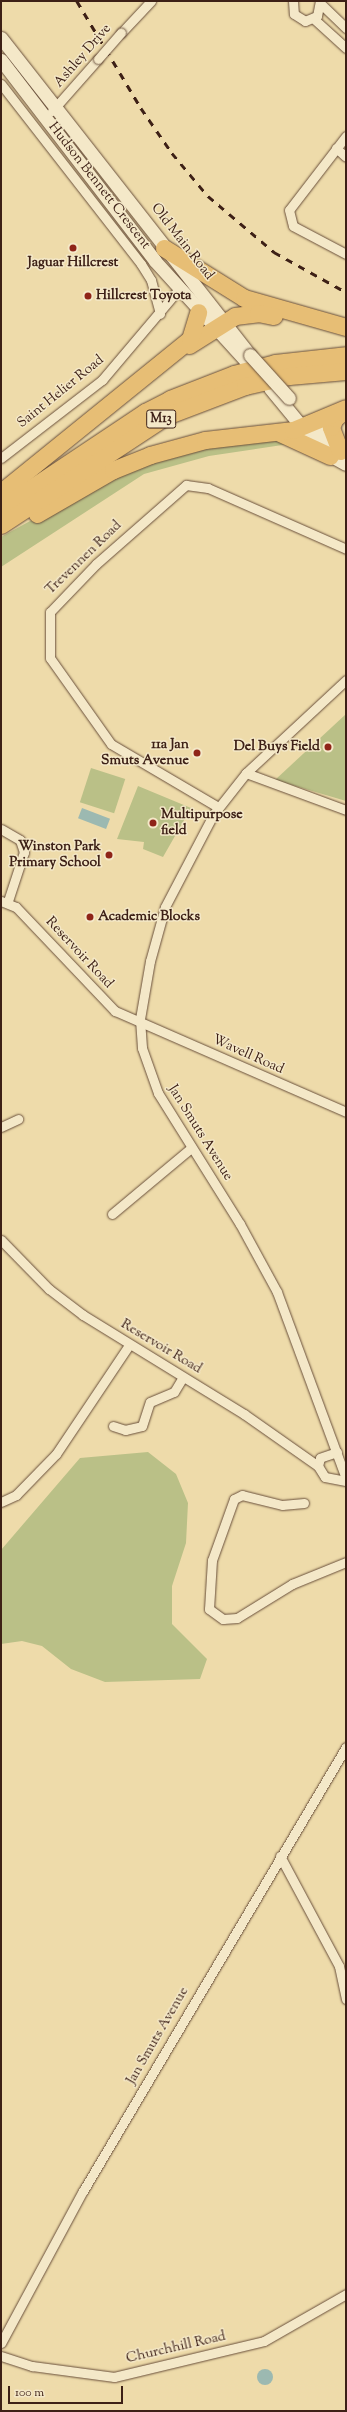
<!DOCTYPE html>
<html>
<head>
<meta charset="utf-8">
<style>
	body { margin:0 }
	#map { position:relative; width:347px; height:2412px; overflow:hidden; background:#eedbaa; font-family:"Sorts Mill Goudy",serif }
	div>[style] { position:absolute }
	.green>* { inset:0; background:#bac087; transform-origin:0 0 }
	.water>* { inset:0; background:#9cb9b1; transform-origin:0 0 }
	.round { border-radius:50% }
	.roads { filter:drop-shadow(0 0 1px #694f3b) drop-shadow(0 0 1px #694f3b) }
	.minor>* { height:9px; margin:-4.5px; padding:0 4.5px; transform-origin:4.5px; border-radius:4.5px; background:#f4e8c8 }
	.tertiary>* { height:12px; margin:-6px; padding:0 6px; transform-origin:6px; border-radius:6px; background:#f4e8c8 }
	.secondary>* { height:13px; margin:-6.5px; padding:0 6.5px; transform-origin:6.5px; border-radius:6.5px; background:#f4e8c8 }
	.motorway>* { height:17px; margin:-8.5px; padding:0 8.5px; transform-origin:8.5px; border-radius:8.5px; background:#e7be75 }
	.rail>* { height:2.5px; margin-top:-1.25px; transform-origin:0; background:repeating-linear-gradient(90deg,#3d2016 0 7px,transparent 0 14px) }
	.bridges { filter:drop-shadow(0 0 1px #694f3b) drop-shadow(0 0 1px #694f3b) }
	.minor-bridge>* { height:9px; margin:-4.5px; padding:0 4.5px; transform-origin:4.5px; border-radius:4.5px; background:#f4e8c8 }
	.secondary-bridge>* { height:13px; margin:-6.5px; padding:0 6.5px; transform-origin:6.5px; border-radius:6.5px; background:#f4e8c8 }
	.dots>* { width:11px; height:11px; translate:-50% -50%; box-sizing:border-box; border:2px solid #f4e8c8; border-radius:50% }
	span { translate:-50% -50%; white-space:nowrap; text-align:center; line-height:1.15; -webkit-text-stroke:3px #f4e8c8; paint-order:stroke }
	.shield-label span { padding:1px 3px; background:#f4e8c8; border:1px solid; border-radius:3px; -webkit-text-stroke-width:0 }
	.shield-label { font-size:13px; color:#3d2016; font-weight:700 }
	.street-label { font-size:14px; color:#3d2016 }
	.poi-label { font-size:14px; color:#3d2016; font-weight:700 }
	.left { translate:0 -50%; text-align:left }
	.right { translate:-100% -50%; text-align:right }
	.frame { position:absolute; inset:0; border:2px solid #3d2016; pointer-events:none }
	.scale { position:absolute; left:8px; top:2386px; width:115px; height:18px; box-sizing:border-box; border:2px solid #3d2016; border-top:0; padding-left:5px; font-size:12px; line-height:14px; white-space:nowrap; color:#3d2016; -webkit-text-stroke:3px #f4e8c8; paint-order:stroke }
</style>
</head>
<body>
<div id="map">
	<div class="green">
		<div style="clip-path:polygon(280px 433px,289px 444px,209px 456px,144px 474px,1px 567px,1px 537px,150px 455px)"></div>
		<div style="clip-path:polygon(346px 714px,346px 801px,275px 780px)"></div>
		<div style="left:91px;top:768px;width:36px;height:36px;rotate:18deg"></div>
		<div style="clip-path:polygon(138px 786px,191px 808px,163px 857px,143px 849px,144px 842px,117px 839px)"></div>
		<div style="clip-path:polygon(148px 1452px,176px 1474px,188px 1503px,186px 1543px,172px 1586px,172px 1624px,207px 1659px,200px 1679px,105px 1682px,71px 1669px,42px 1646px,22px 1641px,1px 1644px,1px 1550px,80px 1458px)"></div>
	</div>
	<div class="water">
		<div style="left:82px;top:808px;width:30px;height:11px;rotate:21deg"></div>
		<div class="round" style="left:257px;top:2369px;width:16px;height:16px"></div>
	</div>
	<div class="roads">
		<div class="minor">
			<div style="left:293px;top:1px;width:13px;rotate:86deg"></div>
			<div style="left:294px;top:14px;width:13px;rotate:32deg"></div>
			<div style="left:305px;top:21px;width:13px;rotate:-23deg"></div>
			<div style="left:317px;top:16px;width:15px;rotate:-79deg"></div>
			<div style="left:321px;top:4px;width:35px;rotate:44deg"></div>
			<div style="left:314px;top:19px;width:43px;rotate:42.2deg"></div>
			<div style="left:121px;top:33px;width:44px;rotate:-46.8deg"></div>
			<div style="left:1px;top:84px;width:228px;rotate:52.1deg"></div>
			<div style="left:141px;top:264px;width:19px;rotate:58deg"></div>
			<div style="left:151px;top:280px;width:35px;rotate:75deg"></div>
			<div style="left:52px;top:111px;width:69px;rotate:-48.5deg"></div>
			<div style="left:346px;top:136px;width:93px;rotate:127.6deg"></div>
			<div style="left:289px;top:210px;width:16px;rotate:76deg"></div>
			<div style="left:293px;top:226px;width:60px;rotate:27.8deg"></div>
			<div style="left:336px;top:148px;width:13px;rotate:42deg"></div>
			<div style="left:1px;top:458px;width:128px;rotate:-37.7deg"></div>
			<div style="left:102px;top:380px;width:119px;rotate:-49.8deg"></div>
			<div style="left:346px;top:680px;width:137px;rotate:137.1deg"></div>
			<div style="left:246px;top:773px;width:53px;rotate:128.2deg"></div>
			<div style="left:213px;top:815px;width:104px;rotate:117.6deg"></div>
			<div style="left:165px;top:907px;width:56px;rotate:105.5deg"></div>
			<div style="left:150px;top:961px;width:59px;rotate:99.8deg"></div>
			<div style="left:140px;top:1019px;width:29px;rotate:86deg"></div>
			<div style="left:142px;top:1048px;width:48px;rotate:70.4deg"></div>
			<div style="left:158px;top:1093px;width:155px;rotate:58deg"></div>
			<div style="left:240px;top:1224px;width:77px;rotate:61.4deg"></div>
			<div style="left:277px;top:1292px;width:199px;rotate:69.7deg"></div>
			<div style="left:246px;top:773px;width:107px;rotate:20.3deg"></div>
			<div style="left:218px;top:807px;width:124px;rotate:-149.5deg"></div>
			<div style="left:111px;top:744px;width:105px;rotate:-125.3deg"></div>
			<div style="left:50px;top:658px;width:46px;rotate:-90deg"></div>
			<div style="left:50px;top:612px;width:66px;rotate:-46.2deg"></div>
			<div style="left:96px;top:564px;width:120px;rotate:-41.3deg"></div>
			<div style="left:186px;top:485px;width:22px;rotate:8deg"></div>
			<div style="left:208px;top:488px;width:151px;rotate:23.8deg"></div>
			<div style="left:1px;top:829px;width:22px;rotate:30deg"></div>
			<div style="left:20px;top:840px;width:13px;rotate:72deg"></div>
			<div style="left:24px;top:852px;width:52px;rotate:108.1deg"></div>
			<div style="left:1px;top:901px;width:16px;rotate:22deg"></div>
			<div style="left:16px;top:907px;width:144px;rotate:46.4deg"></div>
			<div style="left:115px;top:1011px;width:252px;rotate:23.6deg"></div>
			<div style="left:1px;top:1127px;width:19px;rotate:-25deg"></div>
			<div style="left:112px;top:1214px;width:103px;rotate:-39.9deg"></div>
			<div style="left:1px;top:1240px;width:69px;rotate:45.6deg"></div>
			<div style="left:49px;top:1289px;width:43px;rotate:37.4deg"></div>
			<div style="left:83px;top:1315px;width:189px;rotate:31.6deg"></div>
			<div style="left:244px;top:1414px;width:90px;rotate:35.1deg"></div>
			<div style="left:113px;top:1426px;width:13px;rotate:18deg"></div>
			<div style="left:125px;top:1430px;width:17px;rotate:-13deg"></div>
			<div style="left:142px;top:1426px;width:25px;rotate:-72deg"></div>
			<div style="left:150px;top:1402px;width:26px;rotate:-23deg"></div>
			<div style="left:174px;top:1392px;width:17px;rotate:-59deg"></div>
			<div style="left:337px;top:1452px;width:18px;rotate:161deg"></div>
			<div style="left:320px;top:1458px;width:8px;rotate:104deg"></div>
			<div style="left:318px;top:1466px;width:13px;rotate:58deg"></div>
			<div style="left:325px;top:1477px;width:21px;rotate:11deg"></div>
			<div style="left:1px;top:1502px;width:17px;rotate:-25deg"></div>
			<div style="left:16px;top:1495px;width:57px;rotate:-45.7deg"></div>
			<div style="left:56px;top:1454px;width:131px;rotate:-56.2deg"></div>
			<div style="left:304px;top:1503px;width:22px;rotate:175deg"></div>
			<div style="left:282px;top:1505px;width:41px;rotate:-166deg"></div>
			<div style="left:242px;top:1495px;width:9px;rotate:153deg"></div>
			<div style="left:234px;top:1499px;width:65px;rotate:109.8deg"></div>
			<div style="left:212px;top:1560px;width:49px;rotate:93.5deg"></div>
			<div style="left:209px;top:1609px;width:17px;rotate:36deg"></div>
			<div style="left:223px;top:1619px;width:14px;rotate:-4deg"></div>
			<div style="left:237px;top:1618px;width:65px;rotate:-31.7deg"></div>
			<div style="left:292px;top:1584px;width:58px;rotate:-22.2deg"></div>
			<div style="left:280px;top:1856px;width:125px;rotate:61.8deg"></div>
			<div style="left:339px;top:1966px;width:34px;rotate:78deg"></div>
			<div style="left:1px;top:2343px;width:173px;rotate:-61.7deg"></div>
			<div style="left:83px;top:2191px;width:516px;rotate:-59.36deg"></div>
			<div style="left:1px;top:2356px;width:33px;rotate:18deg"></div>
			<div style="left:32px;top:2366px;width:83px;rotate:7.6deg"></div>
			<div style="left:114px;top:2377px;width:154px;rotate:-13.5deg"></div>
			<div style="left:264px;top:2341px;width:95px;rotate:-29.8deg"></div>
		</div>
		<div class="tertiary">
			<div style="left:313px;top:423px;width:35px;rotate:46deg"></div>
			<div style="left:302px;top:427px;width:40px;rotate:46deg"></div>
			<div style="left:330px;top:456px;width:18px;rotate:29deg"></div>
		</div>
		<div class="secondary">
			<div style="left:1px;top:38px;width:403px;rotate:51.9deg"></div>
			<div style="left:1px;top:60px;width:253px;rotate:52.5deg"></div>
			<div style="left:155px;top:261px;width:134px;rotate:47.7deg"></div>
			<div style="left:270px;top:388px;width:50px;rotate:50.6deg"></div>
		</div>
		<div class="motorway">
			<div style="left:164px;top:248px;width:94px;rotate:32deg"></div>
			<div style="left:244px;top:298px;width:106px;rotate:15.9deg"></div>
			<div style="left:189px;top:345px;width:54px;rotate:-32.2deg"></div>
			<div style="left:235px;top:316px;width:23px;rotate:-7deg"></div>
			<div style="left:258px;top:313px;width:16px;rotate:11deg"></div>
			<div style="left:280px;top:433px;width:55px;rotate:24.7deg"></div>
			<div style="left:340px;top:451px;width:26px;rotate:-111deg"></div>
			<div style="left:331px;top:427px;width:10px;rotate:-66deg"></div>
			<div style="left:335px;top:418px;width:11px;rotate:-38deg"></div>
			<div style="left:1px;top:492px;width:243px;rotate:-39deg"></div>
			<div style="left:190px;top:339px;width:28px;rotate:-73deg"></div>
			<div style="left:1px;top:508px;width:173px;rotate:-33.7deg"></div>
			<div style="left:145px;top:412px;width:28px;rotate:-27deg"></div>
			<div style="left:170px;top:399px;width:69px;rotate:-21.3deg"></div>
			<div style="left:234px;top:374px;width:42px;rotate:-15deg"></div>
			<div style="left:275px;top:363px;width:71px;rotate:-6.4deg"></div>
			<div style="left:37px;top:514px;width:88px;rotate:-30.1deg"></div>
			<div style="left:113px;top:470px;width:40px;rotate:-22deg"></div>
			<div style="left:150px;top:455px;width:57px;rotate:-15.3deg"></div>
			<div style="left:205px;top:440px;width:89px;rotate:-6.5deg"></div>
			<div style="left:293px;top:430px;width:57px;rotate:-22.5deg"></div>
			<div style="left:1px;top:525px;width:198px;rotate:-33.4deg"></div>
			<div style="left:166px;top:416px;width:85px;rotate:-20.8deg"></div>
			<div style="left:245px;top:386px;width:45px;rotate:-12.8deg"></div>
			<div style="left:289px;top:376px;width:57px;rotate:-5deg"></div>
		</div>
	</div>
	<div class="rail">
		<div style="left:77px;top:1px;width:125px;rotate:59.1deg"></div>
		<div style="left:141px;top:108px;width:55px;rotate:55.4deg"></div>
		<div style="left:172px;top:153px;width:56px;rotate:50.1deg"></div>
		<div style="left:208px;top:196px;width:87px;rotate:40.3deg"></div>
		<div style="left:274px;top:252px;width:82px;rotate:29.1deg"></div>
	</div>
	<div class="bridges">
		<div class="minor-bridge">
			<div style="left:98px;top:59px;width:35px;rotate:-49deg"></div>
		</div>
		<div class="secondary-bridge">
			<div style="left:250px;top:355px;width:58px;rotate:47.8deg"></div>
		</div>
	</div>
	<div class="dots">
		<div style="left:73px;top:248px;background:#8f2418"></div>
		<div style="left:88px;top:296px;background:#8f2418"></div>
		<div style="left:328px;top:747px;background:#8f2418"></div>
		<div style="left:197px;top:753px;background:#8f2418"></div>
		<div style="left:153px;top:823px;background:#8f2418"></div>
		<div style="left:109px;top:855px;background:#8f2418"></div>
		<div style="left:90px;top:917px;background:#8f2418"></div>
	</div>
	<div class="shield-label">
		<span style="left:161px;top:419px">M13</span>
	</div>
	<div class="street-label">
		<span style="left:83px;top:56px;rotate:-49deg">Ashley Drive</span>
		<span style="left:99px;top:186px;rotate:52deg">Hudson Bennett Crescent</span>
		<span style="left:182px;top:242px;rotate:52deg">Old Main Road</span>
		<span style="left:61px;top:392px;rotate:-39deg">Saint Helier Road</span>
		<span style="left:84px;top:558px;rotate:-44deg">Trevennen Road</span>
		<span style="left:79px;top:953px;rotate:47deg">Reservoir Road</span>
		<span style="left:248px;top:1055px;rotate:24deg">Wavell Road</span>
		<span style="left:200px;top:1133px;rotate:58deg">Jan Smuts Avenue</span>
		<span style="left:161px;top:1347px;rotate:31deg">Reservoir Road</span>
		<span style="left:158px;top:2036px;rotate:-60deg">Jan Smuts Avenue</span>
		<span style="left:176px;top:2348px;rotate:-13deg">Churchhill Road</span>
	</div>
	<div class="poi-label">
		<span style="left:73px;top:263px">Jaguar Hillcrest</span>
		<span class="left" style="left:96px;top:296px">Hillcrest Toyota</span>
		<span class="right" style="left:189px;top:753px">11a Jan<br>Smuts Avenue</span>
		<span class="right" style="left:320px;top:747px">Del Buys Field</span>
		<span class="left" style="left:161px;top:823px">Multipurpose<br>field</span>
		<span class="right" style="left:101px;top:855px">Winston Park<br>Primary School</span>
		<span class="left" style="left:98px;top:917px">Academic Blocks</span>
	</div>
	<div class="frame"></div>
	<div class="scale">100 m</div>
</div>
</body>
</html>
